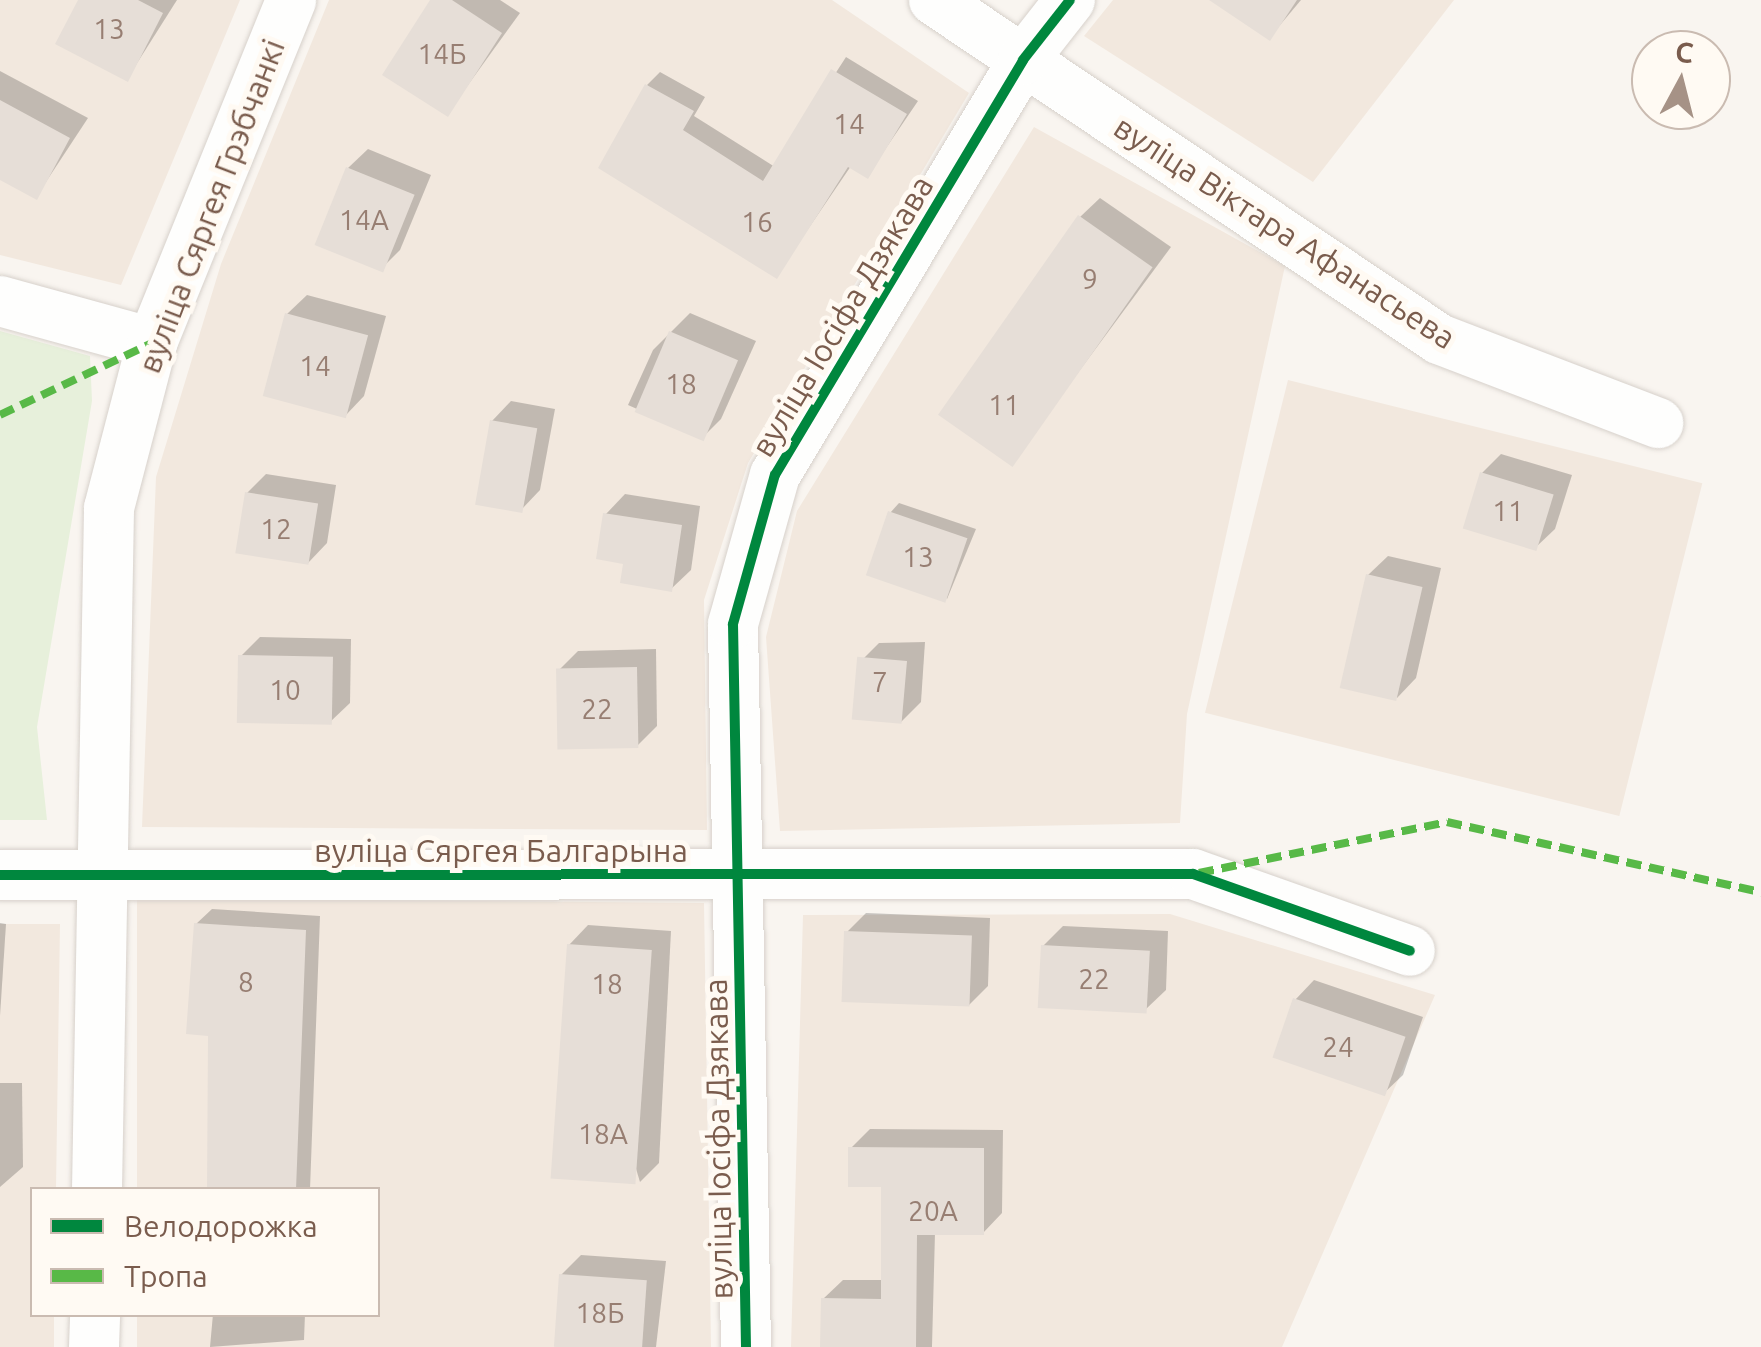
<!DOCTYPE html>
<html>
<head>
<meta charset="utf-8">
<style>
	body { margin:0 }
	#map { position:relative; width:1761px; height:1347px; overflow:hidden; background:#f9f5f0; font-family:Ubuntu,sans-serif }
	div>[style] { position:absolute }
	.residential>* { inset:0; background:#f2e8de; transform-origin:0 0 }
	.green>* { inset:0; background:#e7f0db }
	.shadow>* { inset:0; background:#0003 }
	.building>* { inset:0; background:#e6ded7; transform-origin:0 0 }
	.roads { filter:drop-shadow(0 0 2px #d7d1cb) drop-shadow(0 0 2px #d7d1cb) }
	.minor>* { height:50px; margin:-25px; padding:0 25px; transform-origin:25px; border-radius:25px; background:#fefefd }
	.quiet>* { height:8px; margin-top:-4px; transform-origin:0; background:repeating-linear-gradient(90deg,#58b947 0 15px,transparent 0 23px) }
	.cycleway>* { height:10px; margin:-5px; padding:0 5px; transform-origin:5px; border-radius:5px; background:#00873e }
	span { translate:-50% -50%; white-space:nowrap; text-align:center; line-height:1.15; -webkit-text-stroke:10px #fffaf3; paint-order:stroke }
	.number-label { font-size:28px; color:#977e72 }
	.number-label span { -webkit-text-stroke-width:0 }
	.street-label { font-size:32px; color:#7a5c4d }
	.legend { position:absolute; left:30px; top:1187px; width:350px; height:130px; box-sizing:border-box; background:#fffaf3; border:2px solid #cabbb1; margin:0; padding:12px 18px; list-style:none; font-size:30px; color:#7a5c4d }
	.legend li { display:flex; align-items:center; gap:20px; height:50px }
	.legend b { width:50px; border:2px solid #cabbb1 }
	.north { position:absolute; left:1631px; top:30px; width:100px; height:100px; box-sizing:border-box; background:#fffaf3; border:2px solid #cabbb1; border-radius:50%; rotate:7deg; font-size:28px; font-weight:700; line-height:40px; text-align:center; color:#7a5c4d }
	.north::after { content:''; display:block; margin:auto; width:35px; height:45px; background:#a69286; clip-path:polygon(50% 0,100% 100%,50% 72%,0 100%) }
</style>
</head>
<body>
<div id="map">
	<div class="residential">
		<div style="clip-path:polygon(0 0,240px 0,121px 285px,0 255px)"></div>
		<div style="clip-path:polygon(329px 0,832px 0,969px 93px,748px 463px,704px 600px,707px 830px,142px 827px,156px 477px,221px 264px)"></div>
		<div style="clip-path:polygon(1113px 0,1454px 0,1313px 182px,1084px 36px)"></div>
		<div style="clip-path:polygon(1034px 127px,1285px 266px,1187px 714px,1180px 823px,780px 831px,766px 637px,797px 511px)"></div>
		<div style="left:1288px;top:380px;width:427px;height:343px;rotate:14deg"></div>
		<div style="clip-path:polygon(137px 898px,704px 903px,711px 1347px,137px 1347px,137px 1315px,378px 1314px,378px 1190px,137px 1189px)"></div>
		<div style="clip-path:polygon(1170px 914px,1435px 995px,1282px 1347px,791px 1347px,803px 915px)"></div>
		<div style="clip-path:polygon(0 924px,60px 924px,56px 1189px,32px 1190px,32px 1314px,54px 1315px,54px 1347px,0 1347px)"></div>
	</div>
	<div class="green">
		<div style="clip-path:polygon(0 331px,90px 356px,92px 401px,37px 727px,47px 820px,0 820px)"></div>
	</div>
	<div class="shadow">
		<div style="clip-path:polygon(81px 0,177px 0,127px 79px)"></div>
		<div style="clip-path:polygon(433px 0,500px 0,520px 13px,447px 114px)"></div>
		<div style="clip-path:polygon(1228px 0,1301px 0,1270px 37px)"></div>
		<div style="clip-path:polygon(846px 57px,918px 101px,867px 176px,851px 166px,776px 276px,647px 85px,660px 72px,705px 97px,694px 116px,775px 167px)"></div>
		<div style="clip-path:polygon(0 71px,88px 118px,36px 197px,0 177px)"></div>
		<div style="clip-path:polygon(368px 149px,431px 175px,400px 250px,381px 269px,348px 168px)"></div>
		<div style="clip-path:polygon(1100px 198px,1171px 247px,1011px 463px,1080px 217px)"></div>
		<div style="clip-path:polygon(307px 295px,386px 316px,364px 396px,345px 416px,287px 314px)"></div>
		<div style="clip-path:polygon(690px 313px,756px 341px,721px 419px,702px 438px,628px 405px,653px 350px)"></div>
		<div style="clip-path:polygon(511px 401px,555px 409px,540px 490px,521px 510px,492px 421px)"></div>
		<div style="clip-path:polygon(1501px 454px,1572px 475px,1555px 529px,1535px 548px,1482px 473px)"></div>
		<div style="clip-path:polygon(266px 474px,336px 485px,327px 543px,308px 563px,247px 493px)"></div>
		<div style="clip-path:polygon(625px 494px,700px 506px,691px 570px,671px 589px,626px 562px,606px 514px)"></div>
		<div style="clip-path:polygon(899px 503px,976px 529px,947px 599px,890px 513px)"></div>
		<div style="clip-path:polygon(1388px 556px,1441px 568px,1416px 678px,1397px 698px,1368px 575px)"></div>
		<div style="clip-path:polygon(260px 637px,351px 639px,350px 703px,330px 722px,241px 656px)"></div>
		<div style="clip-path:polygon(925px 642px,921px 702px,901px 722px,859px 663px,879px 643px)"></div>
		<div style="clip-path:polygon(656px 649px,657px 726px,638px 745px,558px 671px,578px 651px)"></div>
		<div style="clip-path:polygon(212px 909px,320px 916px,310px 1190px,210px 1190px,210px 1033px,196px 924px)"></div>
		<div style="clip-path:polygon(866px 913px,990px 918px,988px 986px,968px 1006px,847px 932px)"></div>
		<div style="clip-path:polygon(0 923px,6px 924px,0 1016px)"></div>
		<div style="clip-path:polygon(588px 925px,671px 931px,659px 1163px,640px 1182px,569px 945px)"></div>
		<div style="clip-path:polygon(1063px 926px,1168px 931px,1166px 990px,1146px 1009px,1043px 946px)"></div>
		<div style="clip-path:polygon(1314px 980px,1423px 1017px,1403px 1075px,1383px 1094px,1295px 1000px)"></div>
		<div style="clip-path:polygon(0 1083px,22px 1083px,23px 1167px,0 1187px)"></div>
		<div style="clip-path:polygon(870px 1129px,1003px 1130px,1002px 1213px,983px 1233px,935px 1233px,932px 1347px,822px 1347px,823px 1299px,843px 1280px,884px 1280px,884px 1185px,851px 1148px)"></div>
		<div style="clip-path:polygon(581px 1255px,666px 1261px,656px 1347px,556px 1347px,561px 1275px)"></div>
		<div style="clip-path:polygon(213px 1314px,305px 1314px,304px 1340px,210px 1347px)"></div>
	</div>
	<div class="building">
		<div style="clip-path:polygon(78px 0,138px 0,163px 13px,128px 82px,55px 44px)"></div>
		<div style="clip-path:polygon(430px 0,452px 0,502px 33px,448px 117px,382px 75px)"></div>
		<div style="clip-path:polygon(1209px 0,1297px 0,1270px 41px)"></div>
		<div style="clip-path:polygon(831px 69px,907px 114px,868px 179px,848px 167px,777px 279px,598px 168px,645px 84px,694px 111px,683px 130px,763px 181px)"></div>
		<div style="clip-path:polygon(0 100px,70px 138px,37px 200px,0 180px)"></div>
		<div style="left:346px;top:167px;width:74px;height:84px;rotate:22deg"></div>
		<div style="left:1078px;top:215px;width:91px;height:244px;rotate:35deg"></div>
		<div style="left:285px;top:313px;width:86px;height:86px;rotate:15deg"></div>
		<div style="left:669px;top:331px;width:75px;height:88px;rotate:23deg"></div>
		<div style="left:490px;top:420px;width:48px;height:86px;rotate:10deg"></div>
		<div style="left:1480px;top:472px;width:77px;height:59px;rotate:17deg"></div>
		<div style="left:245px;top:492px;width:74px;height:62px;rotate:9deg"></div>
		<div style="left:888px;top:511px;width:84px;height:68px;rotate:19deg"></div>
		<div style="clip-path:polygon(603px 513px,682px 525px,672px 592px,620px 583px,623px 564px,596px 559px)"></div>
		<div style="left:1366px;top:574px;width:58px;height:117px;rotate:13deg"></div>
		<div style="left:238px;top:655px;width:95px;height:68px;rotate:1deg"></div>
		<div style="left:907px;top:661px;width:63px;height:50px;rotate:95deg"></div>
		<div style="left:637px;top:667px;width:81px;height:81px;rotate:89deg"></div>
		<div style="clip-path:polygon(194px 923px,306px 930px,296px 1190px,207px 1190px,208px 1036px,186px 1034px)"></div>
		<div style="left:844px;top:931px;width:128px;height:71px;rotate:2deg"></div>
		<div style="left:567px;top:944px;width:85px;height:235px;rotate:4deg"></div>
		<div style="left:1041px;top:945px;width:109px;height:63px;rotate:3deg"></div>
		<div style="left:1293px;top:998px;width:119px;height:63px;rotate:19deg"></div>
		<div style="clip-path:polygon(848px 1147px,984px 1148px,984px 1235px,917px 1235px,916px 1347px,820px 1347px,821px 1298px,881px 1299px,881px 1187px,848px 1187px)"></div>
		<div style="left:559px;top:1274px;width:88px;height:73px;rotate:4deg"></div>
	</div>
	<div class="roads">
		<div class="minor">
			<div style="left:934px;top:0;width:608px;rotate:33.87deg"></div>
			<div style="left:1439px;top:339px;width:235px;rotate:21deg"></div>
			<div style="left:0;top:301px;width:158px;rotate:15.4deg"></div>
			<div style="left:0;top:875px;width:1193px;rotate:-0.05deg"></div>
			<div style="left:1193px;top:874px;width:230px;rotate:19.5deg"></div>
			<div style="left:97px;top:1190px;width:682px;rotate:-88.99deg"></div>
			<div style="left:109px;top:508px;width:171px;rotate:-75.4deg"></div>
			<div style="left:152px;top:343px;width:370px;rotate:-67.9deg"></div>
			<div style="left:94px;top:1347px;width:33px;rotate:-88deg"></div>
			<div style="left:746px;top:1347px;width:723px;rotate:-91.03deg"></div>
			<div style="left:733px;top:624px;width:155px;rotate:-74.3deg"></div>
			<div style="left:775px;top:475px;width:483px;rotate:-59.1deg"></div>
			<div style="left:1023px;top:60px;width:76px;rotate:-51.9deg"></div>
		</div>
	</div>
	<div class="quiet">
		<div style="left:0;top:415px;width:168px;rotate:-25.3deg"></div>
		<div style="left:1199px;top:873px;width:253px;rotate:-11.6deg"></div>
		<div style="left:1447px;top:822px;width:322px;rotate:12.6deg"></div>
	</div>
	<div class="cycleway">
		<div style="left:0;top:875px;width:1193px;rotate:-0.05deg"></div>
		<div style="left:1193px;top:874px;width:230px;rotate:19.5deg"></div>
		<div style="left:746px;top:1347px;width:723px;rotate:-91.03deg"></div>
		<div style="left:733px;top:624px;width:155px;rotate:-74.3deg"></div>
		<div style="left:775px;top:475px;width:483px;rotate:-59.1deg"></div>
		<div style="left:1023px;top:60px;width:76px;rotate:-51.9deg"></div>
	</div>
	<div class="number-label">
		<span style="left:109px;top:29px">13</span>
		<span style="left:442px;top:54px">14Б</span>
		<span style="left:849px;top:124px">14</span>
		<span style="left:364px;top:220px">14А</span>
		<span style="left:757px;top:222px">16</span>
		<span style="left:1090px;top:279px">9</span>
		<span style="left:315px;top:366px">14</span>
		<span style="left:681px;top:384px">18</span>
		<span style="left:1004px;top:405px">11</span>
		<span style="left:1508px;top:511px">11</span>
		<span style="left:276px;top:529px">12</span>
		<span style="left:918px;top:557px">13</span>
		<span style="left:880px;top:682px">7</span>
		<span style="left:285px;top:690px">10</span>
		<span style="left:597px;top:709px">22</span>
		<span style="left:1094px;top:979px">22</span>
		<span style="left:246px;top:982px">8</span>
		<span style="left:607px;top:984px">18</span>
		<span style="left:1338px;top:1047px">24</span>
		<span style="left:603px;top:1134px">18А</span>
		<span style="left:933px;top:1211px">20А</span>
		<span style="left:600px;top:1313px">18Б</span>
	</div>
	<div class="street-label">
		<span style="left:211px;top:206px;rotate:-69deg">вуліца Сяргея Грэбчанкі</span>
		<span style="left:1285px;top:232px;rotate:33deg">вуліца Віктара Афанасьева</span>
		<span style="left:842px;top:316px;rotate:-59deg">вуліца Іосіфа Дзякава</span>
		<span style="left:501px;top:850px">вуліца Сяргея Балгарына</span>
		<span style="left:718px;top:1139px;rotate:-91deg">вуліца Іосіфа Дзякава</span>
	</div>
	<ul class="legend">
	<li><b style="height:12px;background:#00873e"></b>Велодорожка</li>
	<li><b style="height:12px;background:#58b947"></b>Тропа</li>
	</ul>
	<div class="north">С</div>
</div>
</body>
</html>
